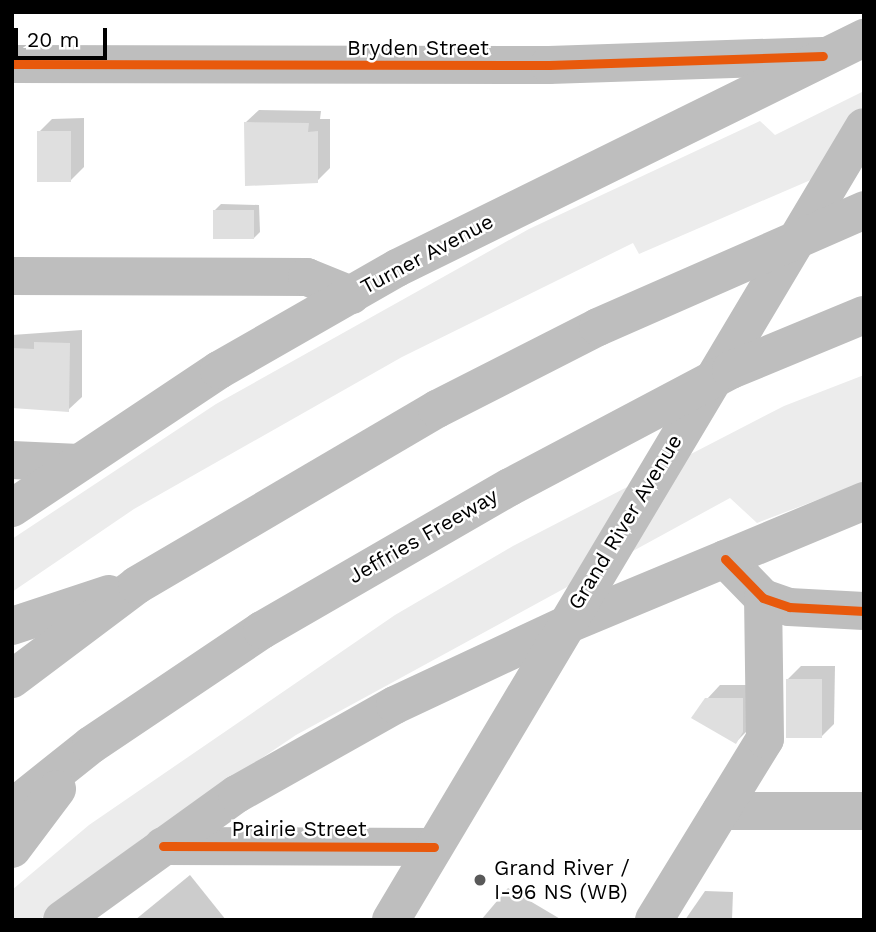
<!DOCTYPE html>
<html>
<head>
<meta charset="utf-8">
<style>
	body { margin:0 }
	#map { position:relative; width:876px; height:932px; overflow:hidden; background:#fff; font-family:"Work Sans",sans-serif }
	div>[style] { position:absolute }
	.green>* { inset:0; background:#ececec }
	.shadow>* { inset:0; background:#0003 }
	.building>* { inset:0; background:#dfdfdf; transform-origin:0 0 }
	.minor>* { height:38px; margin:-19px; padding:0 19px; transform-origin:19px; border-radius:19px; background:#bebebe }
	.major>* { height:38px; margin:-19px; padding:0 19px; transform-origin:19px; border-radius:19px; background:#bebebe }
	.highway>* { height:38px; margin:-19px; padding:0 19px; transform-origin:19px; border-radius:19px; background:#bebebe }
	.cycleway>* { height:9px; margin:-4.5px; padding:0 4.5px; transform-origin:4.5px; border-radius:4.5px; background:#e8590c }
	.dots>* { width:19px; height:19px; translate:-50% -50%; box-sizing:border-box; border:4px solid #fff; border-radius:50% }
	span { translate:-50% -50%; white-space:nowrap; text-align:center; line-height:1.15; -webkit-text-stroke:5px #fff; paint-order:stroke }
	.street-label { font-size:21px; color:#000 }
	.poi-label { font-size:21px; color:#000 }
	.left { translate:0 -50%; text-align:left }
	.frame { position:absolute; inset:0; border:14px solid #000; pointer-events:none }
	.scale { position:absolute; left:14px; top:28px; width:93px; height:32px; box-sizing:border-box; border:4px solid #000; border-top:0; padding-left:9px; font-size:21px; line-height:24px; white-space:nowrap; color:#000; -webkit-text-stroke:5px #fff; paint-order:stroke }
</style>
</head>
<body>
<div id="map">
	<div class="green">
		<div style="clip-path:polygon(864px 91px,864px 157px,639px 254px,633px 243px,402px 357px,134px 509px,12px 592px,12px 539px,216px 404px,529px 229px,760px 121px,775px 135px)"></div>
		<div style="clip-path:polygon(864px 375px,864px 482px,757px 523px,730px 498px,296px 735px,143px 838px,39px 920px,12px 920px,12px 890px,89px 825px,395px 615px,513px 546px,784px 406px)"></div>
	</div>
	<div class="shadow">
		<div style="clip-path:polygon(259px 110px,321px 111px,320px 119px,330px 119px,330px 168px,317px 181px,246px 122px)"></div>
		<div style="clip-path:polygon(84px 118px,84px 167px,71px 180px,39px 132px,52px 119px)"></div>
		<div style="clip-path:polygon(221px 204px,259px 205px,260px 232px,254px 238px,214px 211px)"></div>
		<div style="clip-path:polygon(82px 330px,82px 397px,68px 410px,12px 407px,12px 335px)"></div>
		<div style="clip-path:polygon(801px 666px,835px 666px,834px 724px,821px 737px,788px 679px)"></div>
		<div style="clip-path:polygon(720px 685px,755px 685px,749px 729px,736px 742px,707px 699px)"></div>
		<div style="clip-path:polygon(190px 875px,226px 920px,135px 920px)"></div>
		<div style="clip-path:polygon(508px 888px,562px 920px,481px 920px)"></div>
		<div style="clip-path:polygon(705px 891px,733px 892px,732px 920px,685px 920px)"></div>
	</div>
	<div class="building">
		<div style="clip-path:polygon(244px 122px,309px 123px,308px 132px,318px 131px,318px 183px,245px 186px)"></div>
		<div style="left:37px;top:131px;width:34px;height:51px"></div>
		<div style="left:213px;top:210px;width:41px;height:29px"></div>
		<div style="clip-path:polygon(34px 342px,70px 343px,69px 412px,12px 408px,12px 348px,34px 349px)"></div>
		<div style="left:786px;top:679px;width:36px;height:59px"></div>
		<div style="clip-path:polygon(705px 698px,743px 698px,743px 732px,736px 744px,691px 718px)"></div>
	</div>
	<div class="minor">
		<div style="left:12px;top:64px;width:537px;rotate:0.11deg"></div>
		<div style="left:549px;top:65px;width:274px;rotate:-1.9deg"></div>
		<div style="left:12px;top:276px;width:295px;rotate:0.2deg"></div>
		<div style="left:307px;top:277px;width:48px;rotate:22.2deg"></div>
		<div style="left:12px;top:460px;width:67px;rotate:2.6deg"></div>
		<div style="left:725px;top:559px;width:54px;rotate:45.7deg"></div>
		<div style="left:763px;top:598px;width:28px;rotate:19deg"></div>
		<div style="left:789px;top:607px;width:75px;rotate:3.1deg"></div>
		<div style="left:721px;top:811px;width:143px"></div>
		<div style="left:163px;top:846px;width:271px;rotate:0.2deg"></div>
		<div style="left:654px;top:920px;width:212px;rotate:-58.5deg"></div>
		<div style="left:765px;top:739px;width:141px;rotate:-90.8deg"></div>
	</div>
	<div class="major">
		<div style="left:12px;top:508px;width:249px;rotate:-33.7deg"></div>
		<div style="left:219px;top:370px;width:205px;rotate:-29.8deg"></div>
		<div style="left:397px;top:268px;width:521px;rotate:-26.22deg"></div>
		<div style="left:62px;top:920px;width:216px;rotate:-35.8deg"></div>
		<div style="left:237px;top:794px;width:181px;rotate:-29.4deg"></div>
		<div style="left:395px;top:705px;width:187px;rotate:-25.1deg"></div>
		<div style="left:564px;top:626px;width:325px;rotate:-22.6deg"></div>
		<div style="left:391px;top:920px;width:923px;rotate:-59.19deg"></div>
	</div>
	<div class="highway">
		<div style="left:12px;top:626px;width:102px;rotate:-18.3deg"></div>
		<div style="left:12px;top:679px;width:156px;rotate:-36.9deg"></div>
		<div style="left:137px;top:585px;width:348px;rotate:-30.4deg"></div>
		<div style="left:437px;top:409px;width:181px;rotate:-27deg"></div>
		<div style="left:598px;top:327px;width:291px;rotate:-23.7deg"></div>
		<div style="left:12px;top:808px;width:101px;rotate:-38.6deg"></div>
		<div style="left:91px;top:745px;width:206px;rotate:-33.9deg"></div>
		<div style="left:262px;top:630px;width:286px;rotate:-30deg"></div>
		<div style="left:510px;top:487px;width:250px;rotate:-27.9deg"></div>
		<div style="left:731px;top:370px;width:144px;rotate:-22.5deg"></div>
		<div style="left:12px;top:849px;width:75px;rotate:-53.1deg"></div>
	</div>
	<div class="cycleway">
		<div style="left:12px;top:64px;width:537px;rotate:0.11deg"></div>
		<div style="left:549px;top:65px;width:274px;rotate:-1.9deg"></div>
		<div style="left:725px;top:559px;width:54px;rotate:45.7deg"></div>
		<div style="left:763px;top:598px;width:28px;rotate:19deg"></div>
		<div style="left:789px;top:607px;width:75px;rotate:3.1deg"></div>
		<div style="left:163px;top:846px;width:271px;rotate:0.2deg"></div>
	</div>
	<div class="dots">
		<div style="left:480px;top:880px;background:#595959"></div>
	</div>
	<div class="street-label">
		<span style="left:418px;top:48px">Bryden Street</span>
		<span style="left:427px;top:254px;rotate:-28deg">Turner Avenue</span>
		<span style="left:625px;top:522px;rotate:-59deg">Grand River Avenue</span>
		<span style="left:423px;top:536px;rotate:-30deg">Jeffries Freeway</span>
		<span style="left:299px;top:829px">Prairie Street</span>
	</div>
	<div class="poi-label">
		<span class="left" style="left:494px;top:880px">Grand River /<br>I-96 NS (WB)</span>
	</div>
	<div class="frame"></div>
	<div class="scale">20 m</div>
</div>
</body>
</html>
